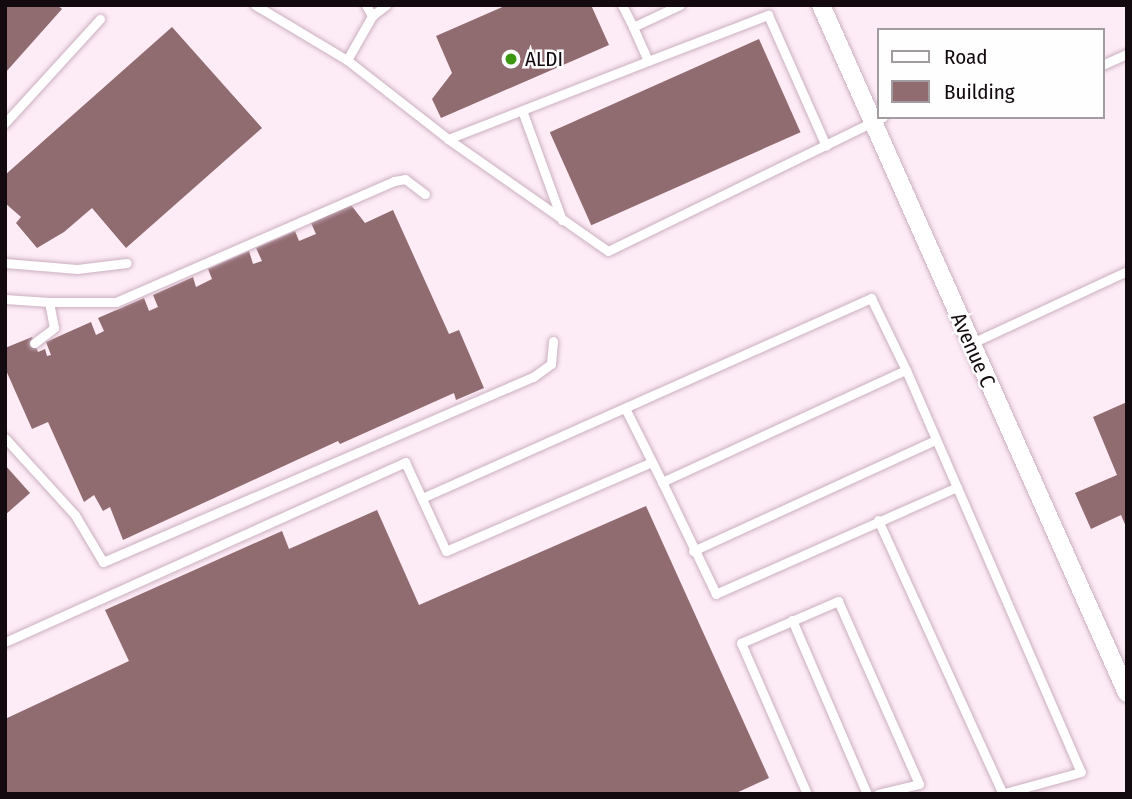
<!DOCTYPE html>
<html>
<head>
<meta charset="utf-8">
<style>
	body { margin:0 }
	#map { position:relative; width:1132px; height:799px; overflow:hidden; background:#fdebf6; font-family:"Fira Sans Condensed",sans-serif }
	div>[style] { position:absolute }
	.building>* { inset:0; background:#906b6f; transform-origin:0 0 }
	.roads { filter:drop-shadow(0 0 2px #cbafc0) drop-shadow(0 0 2px #cbafc0) }
	.service>* { height:9px; margin:-4.5px; padding:0 4.5px; transform-origin:4.5px; border-radius:4.5px; background:#fff }
	.minor>* { height:18px; margin:-9px; padding:0 9px; transform-origin:9px; border-radius:9px; background:#fff }
	.dots>* { width:19px; height:19px; translate:-50% -50%; box-sizing:border-box; border:4px solid #fefefe; border-radius:50% }
	span { translate:-50% -50%; white-space:nowrap; text-align:center; line-height:1.15; -webkit-text-stroke:5px #fefefe; paint-order:stroke }
	.poi-label { font-size:21px; color:#130a10 }
	.left { translate:0 -50%; text-align:left }
	.street-label { font-size:21px; color:#130a10 }
	.frame { position:absolute; inset:0; border:7px solid #130a10; pointer-events:none }
	.legend { position:absolute; left:877px; top:28px; width:228px; height:91px; box-sizing:border-box; background:#fefefe; border:2px solid #a09c9f; margin:0; padding:9px 12px; list-style:none; font-size:21px; color:#130a10 }
	.legend li { display:flex; align-items:center; gap:14px; height:35px }
	.legend b { width:35px; border:2px solid #a09c9f }
</style>
</head>
<body>
<div id="map">
	<div class="building">
		<div style="clip-path:polygon(5px 5px,57px 5px,62px 9px,5px 73px)"></div>
		<div style="clip-path:polygon(507px 5px,591px 5px,609px 45px,441px 118px,432px 99px,452px 73px,436px 36px)"></div>
		<div style="clip-path:polygon(172px 27px,262px 128px,126px 248px,92px 208px,64px 232px,37px 248px,16px 223px,21px 217px,5px 203px,5px 175px)"></div>
		<div style="left:759px;top:39px;width:102px;height:229px;rotate:66deg"></div>
		<div style="clip-path:polygon(351px 205px,365px 223px,393px 210px,449px 334px,459px 330px,484px 388px,456px 400px,454px 393px,340px 444px,338px 441px,123px 540px,110px 507px,103px 511px,94px 495px,84px 502px,48px 422px,32px 429px,5px 368px,5px 348px,32px 337px,38px 352px,45px 349px,47px 356px,51px 355px,46px 342px,91px 322px,96px 335px,104px 331px,98px 318px,144px 298px,149px 311px,158px 307px,153px 295px,193px 277px,196px 287px,212px 279px,208px 269px,249px 251px,253px 264px,262px 261px,256px 248px,295px 231px,299px 241px,316px 234px,311px 223px)"></div>
		<div style="clip-path:polygon(1127px 402px,1127px 529px,1121px 515px,1091px 529px,1075px 493px,1117px 475px,1093px 417px)"></div>
		<div style="clip-path:polygon(5px 465px,30px 493px,5px 515px)"></div>
		<div style="clip-path:polygon(646px 506px,769px 778px,734px 794px,5px 794px,5px 719px,129px 661px,105px 610px,282px 531px,289px 549px,377px 510px,419px 605px)"></div>
	</div>
	<div class="roads">
		<div class="service">
			<div style="left:255px;top:5px;width:107px;rotate:30.9deg"></div>
			<div style="left:347px;top:60px;width:128px;rotate:38deg"></div>
			<div style="left:448px;top:139px;width:195px;rotate:35deg"></div>
			<div style="left:608px;top:251px;width:306px;rotate:-26deg"></div>
			<div style="left:366px;top:5px;width:13px;rotate:61deg"></div>
			<div style="left:622px;top:5px;width:25px;rotate:63deg"></div>
			<div style="left:633px;top:27px;width:52px;rotate:-25.1deg"></div>
			<div style="left:633px;top:27px;width:37px;rotate:66deg"></div>
			<div style="left:648px;top:61px;width:129px;rotate:-21deg"></div>
			<div style="left:768px;top:15px;width:143px;rotate:66.1deg"></div>
			<div style="left:347px;top:60px;width:51px;rotate:-60.4deg"></div>
			<div style="left:372px;top:16px;width:18px;rotate:-38deg"></div>
			<div style="left:1102px;top:65px;width:27px;rotate:-24deg"></div>
			<div style="left:523px;top:113px;width:114px;rotate:70deg"></div>
			<div style="left:5px;top:123px;width:141px;rotate:-47.6deg"></div>
			<div style="left:448px;top:139px;width:215px;rotate:-21.3deg"></div>
			<div style="left:5px;top:263px;width:72px;rotate:4.8deg"></div>
			<div style="left:77px;top:269px;width:50px;rotate:-6.8deg"></div>
			<div style="left:5px;top:299px;width:44px;rotate:3.9deg"></div>
			<div style="left:49px;top:302px;width:26px;rotate:79deg"></div>
			<div style="left:54px;top:328px;width:25px;rotate:143deg"></div>
			<div style="left:49px;top:302px;width:67px"></div>
			<div style="left:116px;top:302px;width:303px;rotate:-23.5deg"></div>
			<div style="left:394px;top:181px;width:11px;rotate:-10deg"></div>
			<div style="left:405px;top:179px;width:25px;rotate:37deg"></div>
			<div style="left:970px;top:344px;width:173px;rotate:-24.9deg"></div>
			<div style="left:625px;top:408px;width:83px;rotate:63.4deg"></div>
			<div style="left:5px;top:438px;width:104px;rotate:47.7deg"></div>
			<div style="left:75px;top:515px;width:55px;rotate:59.2deg"></div>
			<div style="left:103px;top:562px;width:468px;rotate:-23.3deg"></div>
			<div style="left:533px;top:377px;width:22px;rotate:-36deg"></div>
			<div style="left:551px;top:364px;width:23px;rotate:-85deg"></div>
			<div style="left:957px;top:487px;width:264px;rotate:156.1deg"></div>
			<div style="left:716px;top:594px;width:124px;rotate:-115.7deg"></div>
			<div style="left:662px;top:482px;width:268px;rotate:-24.7deg"></div>
			<div style="left:906px;top:370px;width:438px;rotate:66.5deg"></div>
			<div style="left:1081px;top:772px;width:83px;rotate:164.6deg"></div>
			<div style="left:422px;top:498px;width:492px;rotate:-24deg"></div>
			<div style="left:871px;top:298px;width:80px;rotate:64.1deg"></div>
			<div style="left:878px;top:520px;width:301px;rotate:65.5deg"></div>
			<div style="left:693px;top:551px;width:266px;rotate:-24.6deg"></div>
			<div style="left:792px;top:620px;width:189px;rotate:66.7deg"></div>
			<div style="left:5px;top:642px;width:439px;rotate:-24.2deg"></div>
			<div style="left:405px;top:462px;width:98px;rotate:65.3deg"></div>
			<div style="left:446px;top:551px;width:224px;rotate:-23.4deg"></div>
			<div style="left:807px;top:794px;width:165px;rotate:-113.6deg"></div>
			<div style="left:741px;top:643px;width:106px;rotate:-23.4deg"></div>
			<div style="left:838px;top:601px;width:200px;rotate:66.1deg"></div>
			<div style="left:919px;top:784px;width:42px;rotate:166.3deg"></div>
		</div>
		<div class="minor">
			<div style="left:821px;top:5px;width:753px;rotate:66.02deg"></div>
		</div>
	</div>
	<div class="dots">
		<div style="left:511px;top:59px;background:#3d9610"></div>
	</div>
	<div class="poi-label">
		<span class="left" style="left:525px;top:59px">ALDI</span>
	</div>
	<div class="street-label">
		<span style="left:973px;top:350px;rotate:66deg">Avenue C</span>
	</div>
	<div class="frame"></div>
	<ul class="legend">
	<li><b style="height:9px;background:#fff"></b>Road</li>
	<li><b style="height:19px;background:#906b6f"></b>Building</li>
	</ul>
</div>
</body>
</html>
